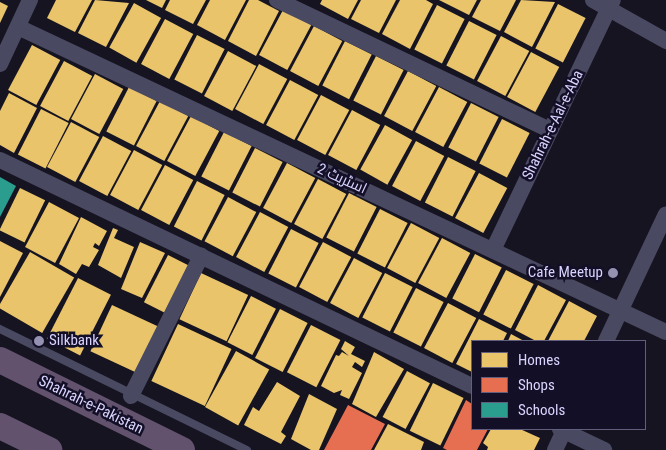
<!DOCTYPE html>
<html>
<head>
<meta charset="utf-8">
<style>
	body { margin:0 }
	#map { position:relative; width:666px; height:450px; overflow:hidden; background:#161421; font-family:"Roboto Condensed",Cairo,sans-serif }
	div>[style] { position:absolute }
	.homes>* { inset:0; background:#e9c46a; transform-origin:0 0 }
	.shops>* { inset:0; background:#e76f51 }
	.schools>* { inset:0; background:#2a9d8f }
	.service>* { height:8px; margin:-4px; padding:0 4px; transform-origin:4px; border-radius:4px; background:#4a4962 }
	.minor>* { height:16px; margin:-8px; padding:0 8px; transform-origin:8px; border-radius:8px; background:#4a4962 }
	.trunk>* { height:26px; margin:-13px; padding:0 13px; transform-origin:13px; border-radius:13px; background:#62526e }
	.dots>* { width:14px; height:14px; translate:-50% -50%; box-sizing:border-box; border:2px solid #130f26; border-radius:50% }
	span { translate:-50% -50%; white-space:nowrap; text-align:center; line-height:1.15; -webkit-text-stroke:5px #130f26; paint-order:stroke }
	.street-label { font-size:15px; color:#d9d4ff }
	.poi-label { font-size:15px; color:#d9d4ff }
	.right { translate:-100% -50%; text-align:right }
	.left { translate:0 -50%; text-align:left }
	.legend { position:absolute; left:471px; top:340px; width:175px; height:90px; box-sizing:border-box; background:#130f26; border:1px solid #625e7d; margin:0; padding:6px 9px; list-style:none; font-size:15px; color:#d9d4ff }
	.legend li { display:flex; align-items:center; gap:10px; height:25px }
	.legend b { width:25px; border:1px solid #625e7d }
</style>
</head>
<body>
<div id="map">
	<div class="homes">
		<div style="clip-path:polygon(56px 0,92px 0,75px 32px,47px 18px)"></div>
		<div style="clip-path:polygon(95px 0,129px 3px,106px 47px,78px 33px)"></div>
		<div style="clip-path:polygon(146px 0,166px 0,162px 8px)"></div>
		<div style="clip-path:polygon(170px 0,206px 0,193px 24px,165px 10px)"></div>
		<div style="clip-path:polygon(210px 0,246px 0,225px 40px,197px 25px)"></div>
		<div style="clip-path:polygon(249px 0,258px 0,279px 11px,256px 56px,228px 41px)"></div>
		<div style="clip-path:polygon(322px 0,358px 0,348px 19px,320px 4px)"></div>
		<div style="clip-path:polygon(361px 0,396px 0,379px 33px,351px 19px)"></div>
		<div style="clip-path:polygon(400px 0,426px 0,433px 4px,410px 49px,382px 34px)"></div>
		<div style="clip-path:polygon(439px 0,477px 0,469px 15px)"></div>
		<div style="clip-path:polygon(481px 0,516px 0,500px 31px,472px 17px)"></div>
		<div style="clip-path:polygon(521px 0,555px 2px,532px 47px,504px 32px)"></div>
		<div style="clip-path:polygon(0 2px,8px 6px,0 23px)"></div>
		<div style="left:134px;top:3px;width:31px;height:51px;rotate:29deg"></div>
		<div style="left:558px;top:4px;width:31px;height:50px;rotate:27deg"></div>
		<div style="left:437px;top:5px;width:31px;height:50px;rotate:27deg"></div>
		<div style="left:283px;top:10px;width:32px;height:51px;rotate:28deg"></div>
		<div style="left:165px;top:19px;width:32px;height:51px;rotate:28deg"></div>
		<div style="left:469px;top:21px;width:31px;height:50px;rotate:27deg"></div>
		<div style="left:314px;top:26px;width:32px;height:51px;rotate:28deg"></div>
		<div style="left:197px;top:35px;width:31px;height:50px;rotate:27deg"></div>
		<div style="left:501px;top:36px;width:32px;height:51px;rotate:28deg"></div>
		<div style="left:345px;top:41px;width:30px;height:50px;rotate:27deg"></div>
		<div style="left:32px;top:45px;width:32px;height:51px;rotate:28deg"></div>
		<div style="left:228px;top:51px;width:32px;height:51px;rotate:28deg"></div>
		<div style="left:531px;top:52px;width:32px;height:51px;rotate:28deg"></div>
		<div style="left:376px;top:56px;width:31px;height:50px;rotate:27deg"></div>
		<div style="left:64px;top:61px;width:32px;height:51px;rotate:28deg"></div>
		<div style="left:259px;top:64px;width:32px;height:51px;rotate:28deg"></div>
		<div style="left:408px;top:71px;width:32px;height:51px;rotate:28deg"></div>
		<div style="left:95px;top:74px;width:32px;height:51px;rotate:28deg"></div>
		<div style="left:290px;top:80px;width:32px;height:51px;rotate:28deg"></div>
		<div style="left:129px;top:87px;width:31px;height:50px;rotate:27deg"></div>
		<div style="left:439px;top:87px;width:32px;height:51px;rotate:28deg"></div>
		<div style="clip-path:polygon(9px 93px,37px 108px,14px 153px,0 145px,0 111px)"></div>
		<div style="left:321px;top:95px;width:32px;height:51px;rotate:28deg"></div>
		<div style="left:160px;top:101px;width:32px;height:51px;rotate:28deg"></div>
		<div style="left:471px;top:103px;width:31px;height:50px;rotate:27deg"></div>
		<div style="left:41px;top:109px;width:31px;height:51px;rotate:27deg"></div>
		<div style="left:352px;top:110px;width:32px;height:51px;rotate:28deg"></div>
		<div style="left:191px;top:116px;width:32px;height:51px;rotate:28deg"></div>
		<div style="left:502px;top:119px;width:31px;height:50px;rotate:27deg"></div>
		<div style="left:71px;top:122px;width:32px;height:51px;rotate:28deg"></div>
		<div style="left:385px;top:125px;width:31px;height:51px;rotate:29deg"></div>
		<div style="left:224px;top:132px;width:31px;height:50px;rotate:27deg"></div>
		<div style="left:103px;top:136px;width:32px;height:51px;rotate:28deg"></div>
		<div style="left:416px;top:141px;width:32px;height:51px;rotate:28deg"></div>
		<div style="left:255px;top:148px;width:31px;height:50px;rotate:27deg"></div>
		<div style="left:134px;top:150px;width:32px;height:51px;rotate:28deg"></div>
		<div style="left:448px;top:157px;width:31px;height:51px;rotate:27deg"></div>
		<div style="left:287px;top:163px;width:32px;height:51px;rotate:28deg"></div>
		<div style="left:165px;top:165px;width:32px;height:51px;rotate:28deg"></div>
		<div style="left:479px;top:173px;width:32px;height:51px;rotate:28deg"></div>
		<div style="left:318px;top:179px;width:32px;height:51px;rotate:28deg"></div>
		<div style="left:197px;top:181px;width:31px;height:51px;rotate:27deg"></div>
		<div style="left:20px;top:188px;width:28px;height:47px;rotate:26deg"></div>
		<div style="left:349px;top:193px;width:31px;height:50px;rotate:27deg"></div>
		<div style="left:228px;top:197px;width:32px;height:50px;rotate:28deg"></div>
		<div style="left:49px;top:202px;width:34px;height:51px;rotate:28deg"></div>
		<div style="left:380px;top:209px;width:31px;height:50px;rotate:27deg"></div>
		<div style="left:260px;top:212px;width:32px;height:51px;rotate:28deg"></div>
		<div style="clip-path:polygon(81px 217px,107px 231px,99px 246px,95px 243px,93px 247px,99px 250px,89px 267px,82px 264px,76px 274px,59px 264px)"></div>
		<div style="left:411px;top:223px;width:32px;height:51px;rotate:28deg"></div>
		<div style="clip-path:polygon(113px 228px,118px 230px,114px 238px,134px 247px,121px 278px,98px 265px)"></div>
		<div style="left:291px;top:229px;width:31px;height:50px;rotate:27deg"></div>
		<div style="left:442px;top:238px;width:32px;height:51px;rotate:28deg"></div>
		<div style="clip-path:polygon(0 241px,23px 253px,0 297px)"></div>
		<div style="clip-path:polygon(140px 242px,165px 253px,142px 298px,121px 289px)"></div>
		<div style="left:323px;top:242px;width:32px;height:51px;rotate:28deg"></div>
		<div style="left:30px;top:252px;width:51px;height:64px;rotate:30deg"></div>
		<div style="left:475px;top:254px;width:30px;height:50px;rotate:27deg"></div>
		<div style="left:168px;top:255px;width:25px;height:53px;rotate:27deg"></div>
		<div style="left:354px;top:258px;width:32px;height:51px;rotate:28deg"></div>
		<div style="left:506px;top:270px;width:31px;height:50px;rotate:27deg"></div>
		<div style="left:201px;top:273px;width:52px;height:51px;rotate:25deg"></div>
		<div style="left:385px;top:273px;width:31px;height:50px;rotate:27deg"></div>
		<div style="left:78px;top:278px;width:37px;height:68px;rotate:27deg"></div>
		<div style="clip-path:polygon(538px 285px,566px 300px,544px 341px,536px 341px,515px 330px)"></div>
		<div style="left:416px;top:288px;width:31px;height:50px;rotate:27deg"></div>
		<div style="left:251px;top:296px;width:28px;height:52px;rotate:27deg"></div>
		<div style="clip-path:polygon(569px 301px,597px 316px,584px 341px,548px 341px)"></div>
		<div style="left:448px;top:303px;width:32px;height:51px;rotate:28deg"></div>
		<div style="left:112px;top:305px;width:51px;height:51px;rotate:25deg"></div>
		<div style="left:280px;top:309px;width:31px;height:55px;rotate:27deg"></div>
		<div style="clip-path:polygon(479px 319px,507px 333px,503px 341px,472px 341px,472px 372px,456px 364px)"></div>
		<div style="left:178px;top:324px;width:59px;height:63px;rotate:25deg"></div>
		<div style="left:311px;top:325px;width:33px;height:53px;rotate:27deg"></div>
		<div style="clip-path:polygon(511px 334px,524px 341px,508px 341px)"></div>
		<div style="clip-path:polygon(345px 341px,355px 347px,351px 354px,365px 361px,362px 367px,355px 362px,352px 367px,362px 373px,349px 399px,340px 395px,342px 390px,334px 393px,321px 386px,336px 355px,339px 356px,342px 352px,349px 356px,341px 349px)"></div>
		<div style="left:236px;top:351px;width:38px;height:64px;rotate:29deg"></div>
		<div style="clip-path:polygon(374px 352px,404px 369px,376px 417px,352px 404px)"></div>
		<div style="left:407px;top:371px;width:26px;height:52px;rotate:28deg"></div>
		<div style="clip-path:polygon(277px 382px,300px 396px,281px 432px,286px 436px,281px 444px,244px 425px,253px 407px,259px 411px)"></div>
		<div style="left:433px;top:383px;width:34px;height:53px;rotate:26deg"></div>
		<div style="clip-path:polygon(309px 394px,337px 409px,319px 450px,311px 450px,291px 439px)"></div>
		<div style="clip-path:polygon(388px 424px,424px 442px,421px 450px,374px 450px)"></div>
		<div style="clip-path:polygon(491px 429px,520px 429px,540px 438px,534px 450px,487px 450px,488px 447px,483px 443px)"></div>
	</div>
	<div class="shops">
		<div style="clip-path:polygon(466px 400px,472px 404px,472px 429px,488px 429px,477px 450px,447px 450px,443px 448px)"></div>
		<div style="clip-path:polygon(348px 405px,385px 424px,371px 450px,324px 450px)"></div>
	</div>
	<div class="schools">
		<div style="clip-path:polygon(0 177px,16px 186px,0 217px)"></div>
	</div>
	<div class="service">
		<div style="left:0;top:329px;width:275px;rotate:26.1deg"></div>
	</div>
	<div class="minor">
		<div style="left:277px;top:0;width:302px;rotate:25.5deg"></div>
		<div style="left:593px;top:0;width:84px;rotate:29.3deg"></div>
		<div style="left:18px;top:27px;width:716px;rotate:25.21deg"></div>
		<div style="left:0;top:64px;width:71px;rotate:-64.9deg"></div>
		<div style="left:0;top:160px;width:523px;rotate:25.59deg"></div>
		<div style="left:493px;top:250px;width:277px;rotate:-64.4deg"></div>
		<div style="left:606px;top:341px;width:140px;rotate:-64.7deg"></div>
		<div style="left:131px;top:396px;width:157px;rotate:-63.4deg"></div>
		<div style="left:560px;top:429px;width:49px;rotate:25.5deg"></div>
		<div style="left:555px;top:450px;width:23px;rotate:-65deg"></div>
	</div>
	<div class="trunk">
		<div style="left:0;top:360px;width:203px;rotate:26.3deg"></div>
		<div style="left:0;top:426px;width:55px;rotate:26.1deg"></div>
	</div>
	<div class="dots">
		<div style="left:613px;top:273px;background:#9591b1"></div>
		<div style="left:39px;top:341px;background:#9591b1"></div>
	</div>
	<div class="street-label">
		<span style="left:553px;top:125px;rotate:-64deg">Shahrah-e-Aal-e-Aba</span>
		<span style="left:342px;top:179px;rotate:25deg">اسٹریٹ 2</span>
		<span style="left:91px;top:405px;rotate:26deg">Shahrah-e-Pakistan</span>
	</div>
	<div class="poi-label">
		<span class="right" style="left:603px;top:273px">Cafe Meetup</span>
		<span class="left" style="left:49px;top:341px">Silkbank</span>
	</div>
	<ul class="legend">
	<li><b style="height:14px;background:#e9c46a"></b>Homes</li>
	<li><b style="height:14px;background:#e76f51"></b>Shops</li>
	<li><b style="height:14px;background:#2a9d8f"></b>Schools</li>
	</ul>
</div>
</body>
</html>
